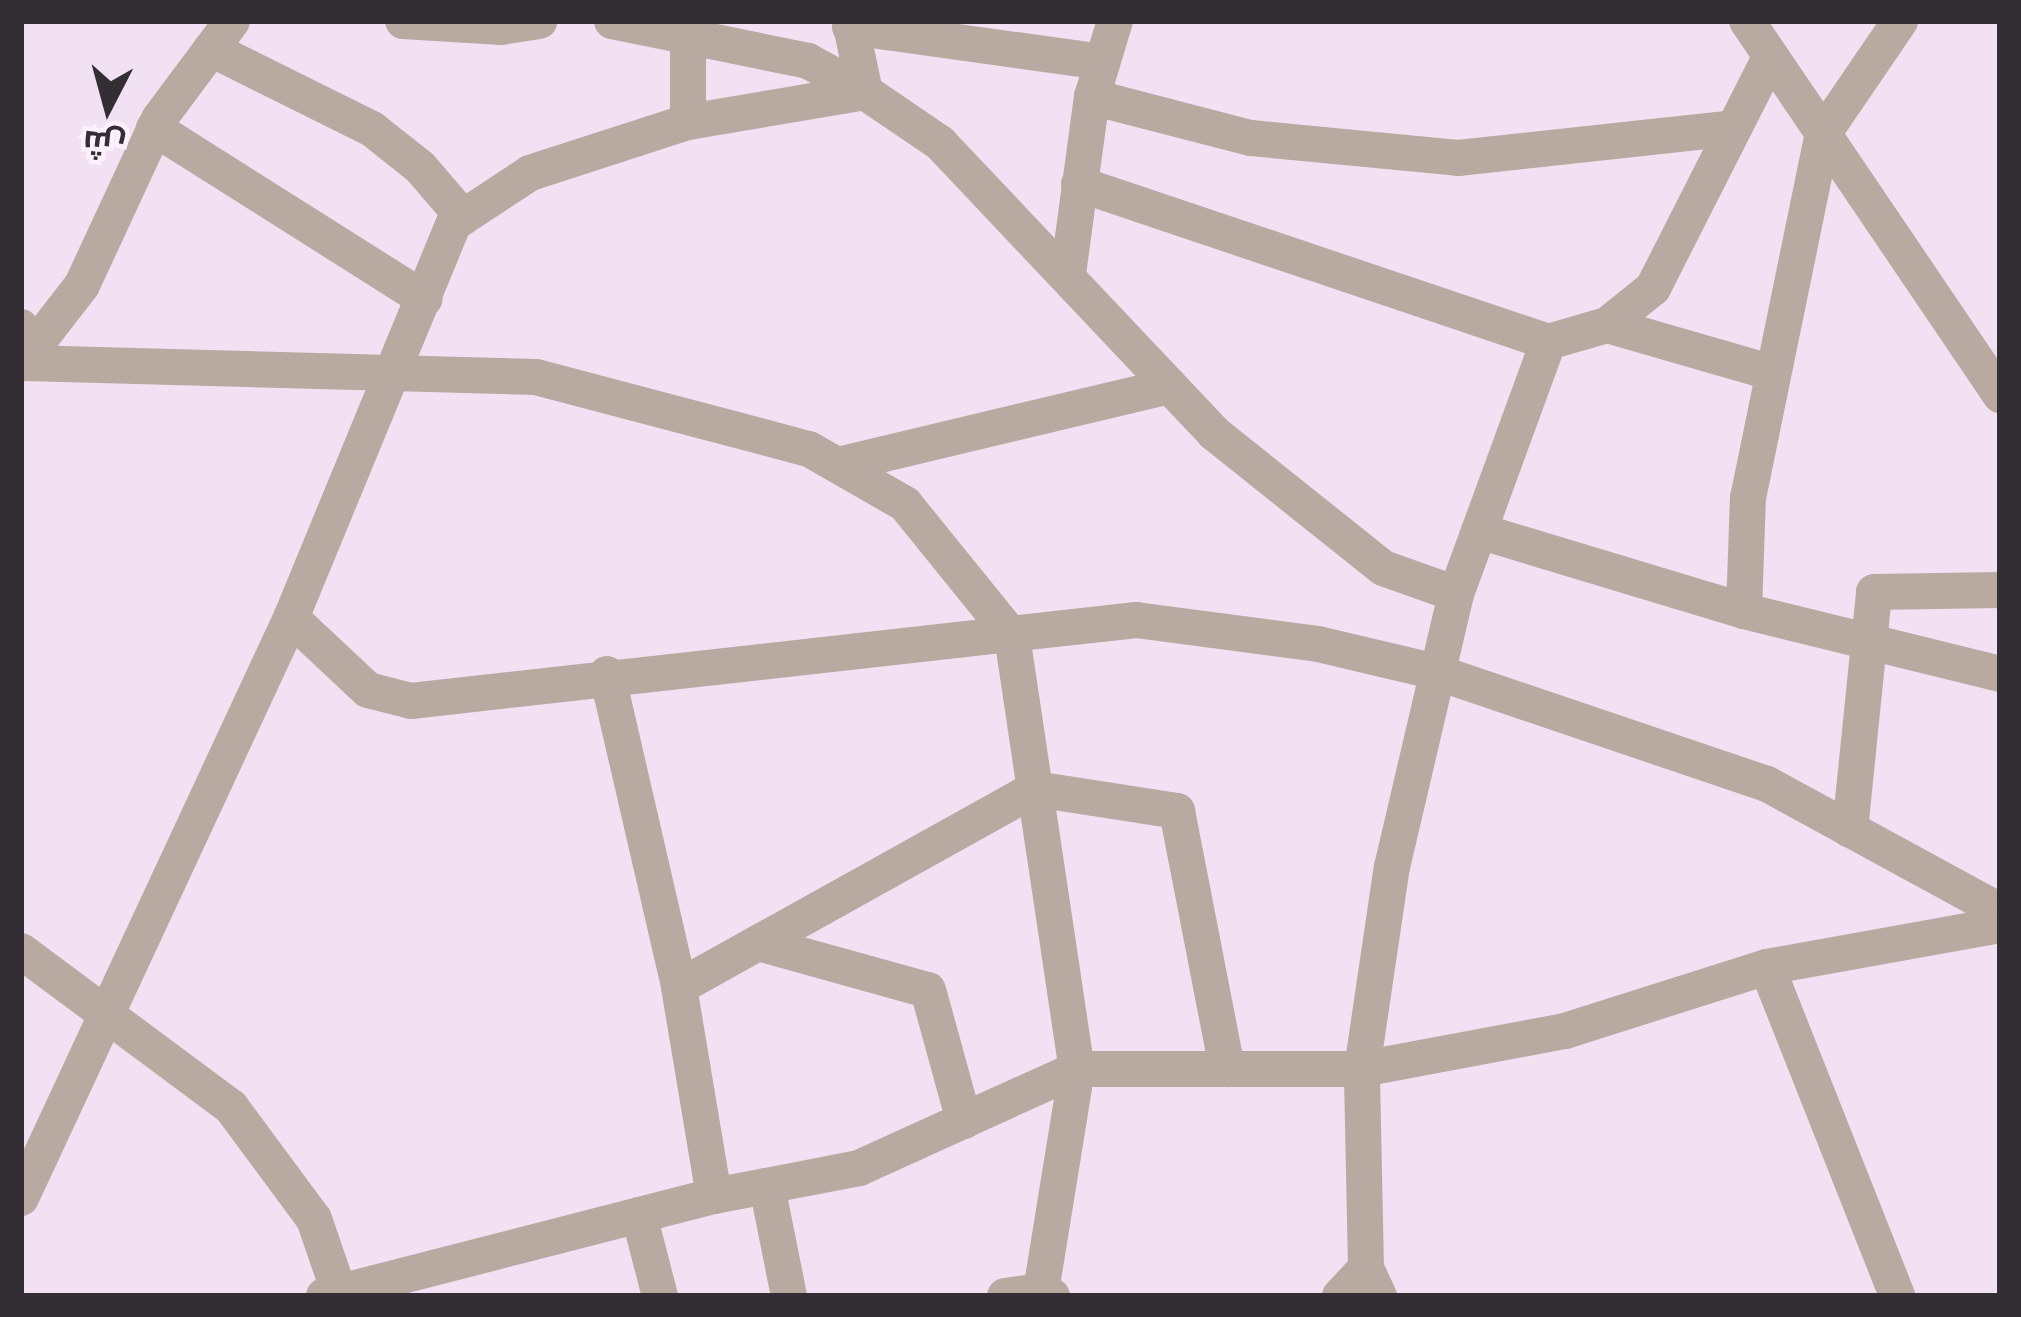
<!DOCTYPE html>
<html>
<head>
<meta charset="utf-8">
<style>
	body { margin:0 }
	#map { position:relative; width:2021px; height:1317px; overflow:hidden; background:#f2e1f3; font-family:"Fira Sans",Cairo,sans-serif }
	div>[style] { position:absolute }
	.minor>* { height:36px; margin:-18px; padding:0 18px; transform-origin:18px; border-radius:18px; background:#b8aaa0 }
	span { translate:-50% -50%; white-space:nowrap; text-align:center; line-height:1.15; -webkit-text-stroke:9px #fdf0fe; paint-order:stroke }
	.frame { position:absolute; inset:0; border:24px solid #332d34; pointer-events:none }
	.north { position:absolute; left:48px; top:48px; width:120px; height:120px; -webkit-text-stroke:9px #fdf0fe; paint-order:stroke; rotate:186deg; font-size:33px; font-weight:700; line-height:48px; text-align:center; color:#332d34 }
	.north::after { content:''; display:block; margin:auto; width:42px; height:54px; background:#332d34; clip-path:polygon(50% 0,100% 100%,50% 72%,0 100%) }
</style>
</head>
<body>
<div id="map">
	<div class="minor">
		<div style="left:403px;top:21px;width:98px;rotate:3.5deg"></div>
		<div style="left:501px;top:27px;width:39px;rotate:-9deg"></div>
		<div style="left:612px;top:21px;width:200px;rotate:11.5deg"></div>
		<div style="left:808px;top:61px;width:65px;rotate:28.5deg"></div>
		<div style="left:850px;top:21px;width:73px;rotate:78.1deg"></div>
		<div style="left:865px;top:92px;width:91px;rotate:34.2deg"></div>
		<div style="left:940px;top:143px;width:399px;rotate:46.6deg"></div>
		<div style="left:1214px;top:433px;width:216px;rotate:38.6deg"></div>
		<div style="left:1383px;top:568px;width:77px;rotate:19.6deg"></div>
		<div style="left:1747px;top:21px;width:452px;rotate:55.9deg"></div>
		<div style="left:850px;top:27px;width:254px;rotate:7.9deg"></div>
		<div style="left:211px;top:49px;width:180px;rotate:26.4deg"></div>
		<div style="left:372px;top:129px;width:61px;rotate:38.4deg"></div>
		<div style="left:420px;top:167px;width:66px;rotate:49.3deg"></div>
		<div style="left:1092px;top:97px;width:164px;rotate:14.5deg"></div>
		<div style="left:1251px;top:138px;width:208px;rotate:5.5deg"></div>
		<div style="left:1458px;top:158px;width:277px;rotate:-6.2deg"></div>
		<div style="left:688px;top:122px;width:101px;rotate:-90deg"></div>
		<div style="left:154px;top:128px;width:320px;rotate:32.3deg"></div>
		<div style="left:1079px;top:184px;width:495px;rotate:18.6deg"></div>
		<div style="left:1548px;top:342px;width:61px;rotate:-16.1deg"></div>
		<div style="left:1607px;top:325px;width:59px;rotate:-38.8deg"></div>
		<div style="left:1653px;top:288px;width:259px;rotate:-63.1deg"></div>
		<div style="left:1068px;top:274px;width:179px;rotate:-82.3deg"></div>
		<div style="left:1092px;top:97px;width:79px;rotate:-73.2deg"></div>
		<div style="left:1607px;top:325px;width:173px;rotate:16.1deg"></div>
		<div style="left:21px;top:327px;width:36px;rotate:84deg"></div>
		<div style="left:25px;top:363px;width:511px;rotate:1.57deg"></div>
		<div style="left:536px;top:377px;width:282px;rotate:14.8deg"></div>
		<div style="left:809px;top:449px;width:111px;rotate:29.8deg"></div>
		<div style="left:905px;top:504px;width:170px;rotate:51deg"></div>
		<div style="left:1012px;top:636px;width:438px;rotate:81.5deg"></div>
		<div style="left:1077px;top:1069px;width:225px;rotate:99.2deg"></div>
		<div style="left:1041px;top:1291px;width:12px;rotate:24deg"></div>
		<div style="left:21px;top:364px;width:100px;rotate:-52.3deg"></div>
		<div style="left:82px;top:285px;width:183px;rotate:-65.1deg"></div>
		<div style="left:159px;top:119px;width:122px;rotate:-53.3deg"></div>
		<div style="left:838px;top:465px;width:341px;rotate:-13.4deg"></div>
		<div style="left:1479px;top:531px;width:277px;rotate:16.8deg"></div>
		<div style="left:1744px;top:611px;width:264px;rotate:13.8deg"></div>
		<div style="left:1744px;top:611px;width:113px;rotate:-88deg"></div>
		<div style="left:1748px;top:498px;width:372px;rotate:-78.4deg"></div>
		<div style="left:1823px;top:134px;width:137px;rotate:-55.7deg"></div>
		<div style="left:291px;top:618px;width:105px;rotate:43.1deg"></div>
		<div style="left:368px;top:690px;width:44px;rotate:14.3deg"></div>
		<div style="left:411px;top:701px;width:730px;rotate:-6.37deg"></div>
		<div style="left:1136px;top:620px;width:184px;rotate:7.5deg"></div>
		<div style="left:1318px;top:644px;width:121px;rotate:13.3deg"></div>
		<div style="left:1436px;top:672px;width:349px;rotate:18.7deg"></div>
		<div style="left:1767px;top:784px;width:265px;rotate:28.6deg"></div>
		<div style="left:607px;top:674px;width:321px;rotate:77deg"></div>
		<div style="left:679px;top:987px;width:212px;rotate:80.5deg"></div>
		<div style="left:1850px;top:830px;width:239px;rotate:-84.2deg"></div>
		<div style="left:1874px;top:592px;width:126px;rotate:-0.9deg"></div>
		<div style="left:758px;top:943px;width:176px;rotate:15.5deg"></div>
		<div style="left:928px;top:990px;width:136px;rotate:74.6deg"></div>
		<div style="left:21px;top:951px;width:262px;rotate:36.6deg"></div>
		<div style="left:231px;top:1107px;width:139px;rotate:53.5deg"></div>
		<div style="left:314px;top:1219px;width:77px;rotate:71.1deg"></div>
		<div style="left:1767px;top:967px;width:354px;rotate:68.4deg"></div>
		<div style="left:679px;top:987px;width:407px;rotate:-29.1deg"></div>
		<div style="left:1035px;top:789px;width:144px;rotate:8.8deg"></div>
		<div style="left:1177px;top:811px;width:263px;rotate:79deg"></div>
		<div style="left:767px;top:1186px;width:112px;rotate:78.7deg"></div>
		<div style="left:21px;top:1198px;width:640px;rotate:-65.04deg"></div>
		<div style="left:291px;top:618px;width:427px;rotate:-67.6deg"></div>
		<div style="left:454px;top:223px;width:91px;rotate:-33.3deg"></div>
		<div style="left:530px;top:173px;width:166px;rotate:-17.9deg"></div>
		<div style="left:688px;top:122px;width:180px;rotate:-9.6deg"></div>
		<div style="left:639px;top:1215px;width:84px;rotate:75.5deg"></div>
		<div style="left:324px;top:1296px;width:403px;rotate:-14.4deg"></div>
		<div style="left:714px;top:1196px;width:148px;rotate:-10.9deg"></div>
		<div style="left:859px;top:1168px;width:239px;rotate:-24.4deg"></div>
		<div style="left:1077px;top:1069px;width:285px"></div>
		<div style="left:1362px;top:1069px;width:207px;rotate:-10.6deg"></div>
		<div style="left:1565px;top:1031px;width:212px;rotate:-17.6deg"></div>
		<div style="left:1767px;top:967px;width:237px;rotate:-10.2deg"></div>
		<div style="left:1005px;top:1296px;width:36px;rotate:-8deg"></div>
		<div style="left:1340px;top:1296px;width:38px;rotate:-47deg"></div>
		<div style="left:1379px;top:1296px;width:31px;rotate:-115deg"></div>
		<div style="left:1366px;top:1268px;width:199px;rotate:-91.2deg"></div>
		<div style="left:1362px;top:1069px;width:204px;rotate:-81.6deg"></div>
		<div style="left:1392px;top:867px;width:280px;rotate:-76.8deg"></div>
		<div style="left:1456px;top:594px;width:268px;rotate:-69.9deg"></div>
	</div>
	<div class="frame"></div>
	<div class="north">ش</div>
</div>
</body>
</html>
